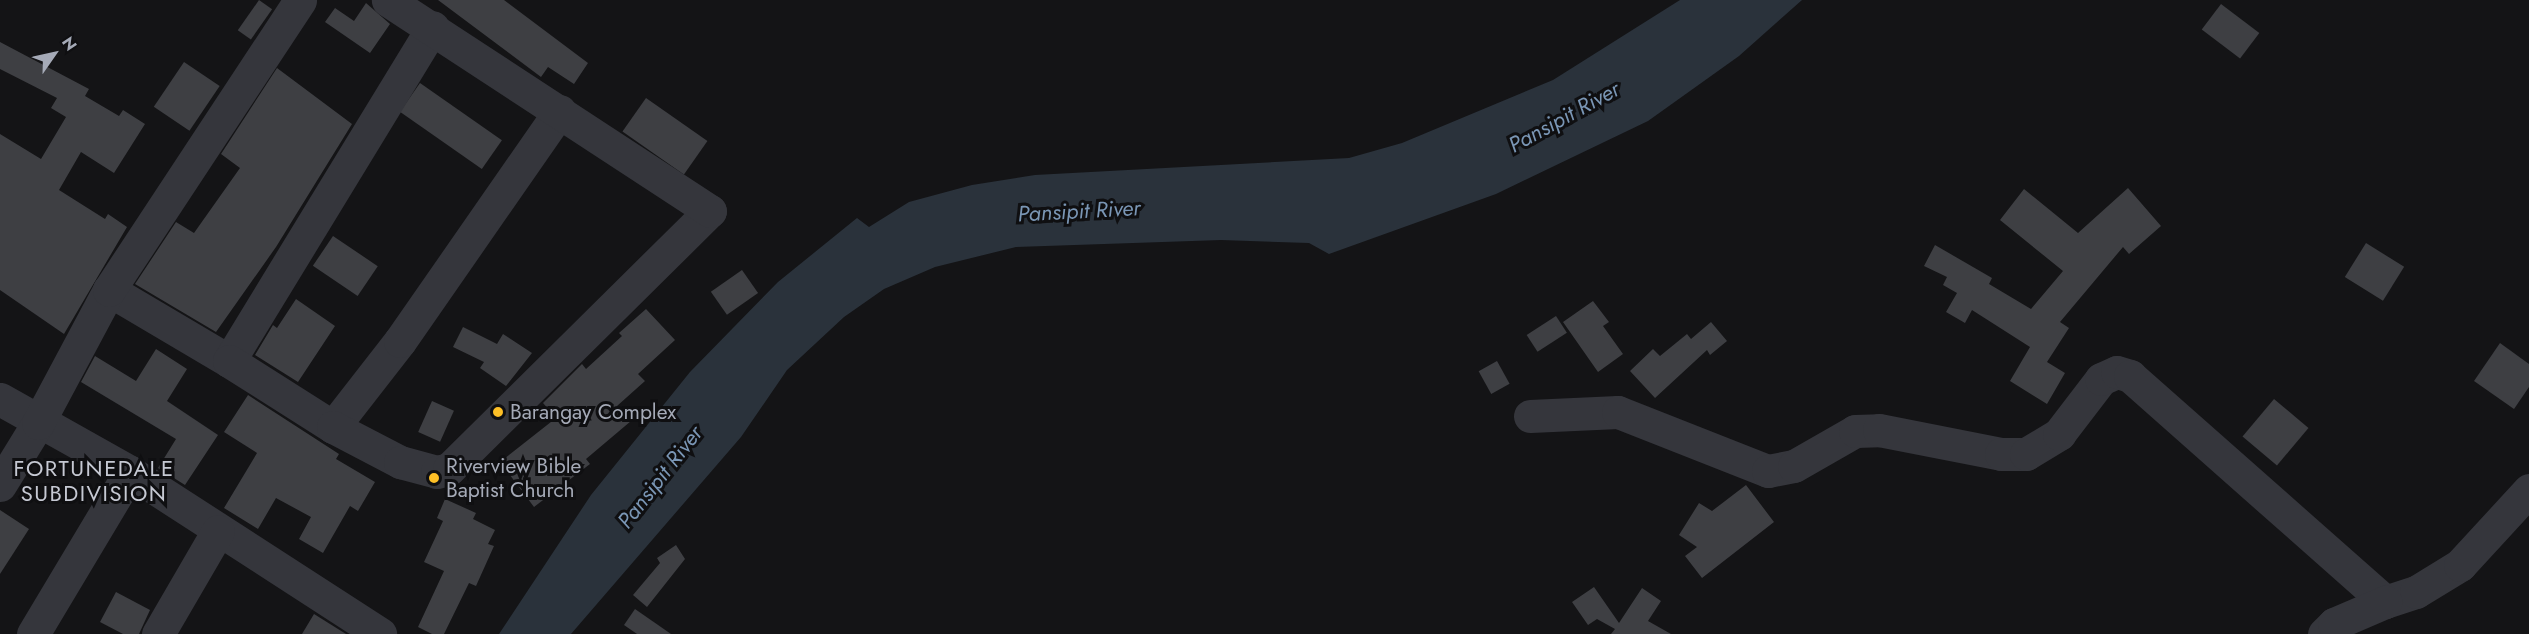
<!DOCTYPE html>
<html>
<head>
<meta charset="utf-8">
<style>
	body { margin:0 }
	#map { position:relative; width:2529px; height:634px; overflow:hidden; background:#141416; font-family:Jost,sans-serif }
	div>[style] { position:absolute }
	.water>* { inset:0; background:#2a323b }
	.building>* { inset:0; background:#3e3f43; transform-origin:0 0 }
	.minor>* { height:33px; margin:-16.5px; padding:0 16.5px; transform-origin:16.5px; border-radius:16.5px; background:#35363c }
	.dots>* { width:16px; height:16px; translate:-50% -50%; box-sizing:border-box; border:3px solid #0f0f11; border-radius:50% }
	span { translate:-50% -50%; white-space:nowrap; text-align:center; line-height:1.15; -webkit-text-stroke:6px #0f0f11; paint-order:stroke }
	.poi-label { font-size:21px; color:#a5aab7 }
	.left { translate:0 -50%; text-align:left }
	.water-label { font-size:22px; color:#7a96b5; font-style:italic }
	.neighbourhood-label { font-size:22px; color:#c6c9d3; letter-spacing:1.5px }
	.north { position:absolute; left:24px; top:24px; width:60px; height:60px; -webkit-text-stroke:4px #0f0f11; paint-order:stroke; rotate:56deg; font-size:16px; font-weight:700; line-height:24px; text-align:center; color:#a5aab7 }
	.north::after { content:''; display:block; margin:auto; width:21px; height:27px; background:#a5aab7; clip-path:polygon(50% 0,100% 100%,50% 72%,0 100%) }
</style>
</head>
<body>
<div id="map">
	<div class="water">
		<div style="clip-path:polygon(1680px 0,1802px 0,1739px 56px,1648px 121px,1496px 194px,1329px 254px,1309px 243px,1221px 240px,1016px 247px,935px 267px,884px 289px,844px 317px,787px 370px,741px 437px,571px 634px,499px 634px,591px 495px,690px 372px,778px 282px,857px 218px,869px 227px,909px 202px,972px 185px,1035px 175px,1349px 158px,1402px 143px,1553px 80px)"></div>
	</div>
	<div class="building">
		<div style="left:259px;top:0;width:16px;height:37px;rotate:35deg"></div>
		<div style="clip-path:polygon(438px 0,504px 0,588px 63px,574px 84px,548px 67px,541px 77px)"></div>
		<div style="clip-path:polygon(366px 3px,390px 24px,370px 53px,325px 22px,335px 8px,354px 21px)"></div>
		<div style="left:2221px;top:4px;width:48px;height:32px;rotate:37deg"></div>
		<div style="clip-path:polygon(0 42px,89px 89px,85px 96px,119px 116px,123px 110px,145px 124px,114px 173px,81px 152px,59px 190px,105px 219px,108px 214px,127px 227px,64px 334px,0 290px,0 134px,41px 159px,66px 117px,51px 108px,57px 98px,0 69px)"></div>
		<div style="left:184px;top:62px;width:43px;height:54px;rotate:34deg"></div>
		<div style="clip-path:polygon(277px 68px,352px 124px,276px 247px,216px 332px,135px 284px,176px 222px,194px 233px,240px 168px,221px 154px)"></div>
		<div style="left:420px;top:83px;width:100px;height:35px;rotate:35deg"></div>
		<div style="left:646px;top:98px;width:75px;height:41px;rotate:35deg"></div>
		<div style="clip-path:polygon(2128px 188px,2161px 226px,2129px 254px,2123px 247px,2060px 322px,2069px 328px,2047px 362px,2065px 373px,2047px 404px,2010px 381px,2030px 347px,1972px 310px,1965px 323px,1946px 312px,1957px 293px,1943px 285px,1947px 277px,1924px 266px,1935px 245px,1992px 278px,1989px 284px,2031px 309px,2063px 271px,2000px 220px,2024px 189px,2078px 233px)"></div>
		<div style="left:333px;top:236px;width:54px;height:36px;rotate:34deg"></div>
		<div style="left:2366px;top:243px;width:45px;height:40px;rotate:32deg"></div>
		<div style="left:742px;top:270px;width:28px;height:38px;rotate:55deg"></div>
		<div style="clip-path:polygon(296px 299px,335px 326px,298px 382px,255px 355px,273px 325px,277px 328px)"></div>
		<div style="clip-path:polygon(1593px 301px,1609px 322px,1603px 326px,1623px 354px,1598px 372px,1563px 322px)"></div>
		<div style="clip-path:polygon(646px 309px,675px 340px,638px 374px,645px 381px,617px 406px,631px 421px,586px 459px,590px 464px,534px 507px,500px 462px,556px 418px,543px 403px,582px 364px,586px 369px,622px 336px,619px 333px)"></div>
		<div style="left:1556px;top:316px;width:20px;height:35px;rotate:57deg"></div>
		<div style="clip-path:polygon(1711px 322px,1727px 341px,1710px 355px,1707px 350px,1655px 398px,1630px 371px,1653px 349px,1660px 356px,1687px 334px,1691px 339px)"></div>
		<div style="clip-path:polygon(463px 327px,497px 344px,503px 334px,532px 353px,506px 386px,480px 368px,484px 362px,453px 347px)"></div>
		<div style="clip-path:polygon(2500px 343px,2529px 364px,2529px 387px,2514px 409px,2474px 381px)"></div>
		<div style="clip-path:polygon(156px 349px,187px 369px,167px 401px,218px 435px,185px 485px,158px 468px,176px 439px,81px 382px,95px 356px,136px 381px)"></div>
		<div style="left:1497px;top:361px;width:26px;height:21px;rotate:61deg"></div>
		<div style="clip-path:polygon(248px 395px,339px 454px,336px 459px,375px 482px,358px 511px,350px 506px,323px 553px,299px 539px,311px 517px,276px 498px,258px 529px,224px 508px,257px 453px,224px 432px)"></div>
		<div style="left:2274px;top:399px;width:45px;height:49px;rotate:40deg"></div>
		<div style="left:432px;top:401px;width:24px;height:34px;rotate:24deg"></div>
		<div style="clip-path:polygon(1746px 485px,1774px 522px,1702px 578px,1685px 556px,1697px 547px,1679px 535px,1699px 503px,1712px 511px)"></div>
		<div style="clip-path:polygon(445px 499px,476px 513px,473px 519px,495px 530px,488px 544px,494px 546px,476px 586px,469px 583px,444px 634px,432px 634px,418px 627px,444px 571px,424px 562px,443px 521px,437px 518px)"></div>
		<div style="clip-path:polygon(0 510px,29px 529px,0 574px)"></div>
		<div style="clip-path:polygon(676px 545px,685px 559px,647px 607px,633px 595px,660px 563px,657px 558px)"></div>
		<div style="clip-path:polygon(1594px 587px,1619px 623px,1642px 588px,1661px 601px,1648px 621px,1671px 634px,1611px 634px,1615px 629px,1597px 619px,1588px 625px,1572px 602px)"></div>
		<div style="clip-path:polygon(116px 592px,150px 610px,139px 634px,123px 634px,100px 622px)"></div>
		<div style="clip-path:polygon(635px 609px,671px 634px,637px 634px,624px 625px)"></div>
		<div style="clip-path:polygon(314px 614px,346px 634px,302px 634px)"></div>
	</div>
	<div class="minor">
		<div style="left:109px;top:290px;width:139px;rotate:30.6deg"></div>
		<div style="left:229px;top:361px;width:391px;rotate:-58.6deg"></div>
		<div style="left:229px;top:361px;width:123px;rotate:32.4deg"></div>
		<div style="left:333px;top:427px;width:109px;rotate:-52.1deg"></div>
		<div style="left:400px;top:341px;width:280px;rotate:-55.2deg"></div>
		<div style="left:0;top:399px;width:149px;rotate:29.3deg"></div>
		<div style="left:130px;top:472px;width:298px;rotate:32.9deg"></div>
		<div style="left:1530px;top:416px;width:88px;rotate:-2.6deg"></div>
		<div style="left:1618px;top:412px;width:161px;rotate:21.5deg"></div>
		<div style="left:1768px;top:471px;width:26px;rotate:-11deg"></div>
		<div style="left:1794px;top:466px;width:70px;rotate:-29.8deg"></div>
		<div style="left:1855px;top:431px;width:24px;rotate:-2deg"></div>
		<div style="left:1879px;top:430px;width:124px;rotate:11.1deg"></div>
		<div style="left:2001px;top:454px;width:25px"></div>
		<div style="left:2026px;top:454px;width:39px;rotate:-31deg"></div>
		<div style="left:2059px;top:434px;width:69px;rotate:-52.6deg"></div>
		<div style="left:2101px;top:379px;width:17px;rotate:-24deg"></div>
		<div style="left:2117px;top:372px;width:14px;rotate:17deg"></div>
		<div style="left:2130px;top:376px;width:341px;rotate:41.5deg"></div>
		<div style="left:2385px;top:602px;width:33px;rotate:-18deg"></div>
		<div style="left:2416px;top:592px;width:52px;rotate:-31.5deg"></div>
		<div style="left:2460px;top:565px;width:102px;rotate:-47.4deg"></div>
		<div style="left:333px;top:427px;width:76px;rotate:27.6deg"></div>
		<div style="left:400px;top:462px;width:38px;rotate:15deg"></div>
		<div style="left:437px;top:472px;width:12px;rotate:-14deg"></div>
		<div style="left:449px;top:469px;width:367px;rotate:-44.7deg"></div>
		<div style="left:710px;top:211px;width:385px;rotate:-146.8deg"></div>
		<div style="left:0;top:485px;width:73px;rotate:-58.5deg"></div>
		<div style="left:38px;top:423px;width:151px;rotate:-61.9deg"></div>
		<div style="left:109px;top:290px;width:347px;rotate:-56.6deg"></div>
		<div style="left:33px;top:634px;width:189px;rotate:-59.1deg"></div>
		<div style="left:158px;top:634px;width:119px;rotate:-59.8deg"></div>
		<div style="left:2324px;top:634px;width:14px;rotate:-45deg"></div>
		<div style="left:2334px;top:624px;width:56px;rotate:-23.3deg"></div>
	</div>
	<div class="dots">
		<div style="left:498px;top:412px;background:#fdbf26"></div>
		<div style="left:434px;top:478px;background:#fdbf26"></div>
	</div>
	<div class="poi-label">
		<span class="left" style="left:510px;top:412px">Barangay Complex</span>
		<span class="left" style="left:446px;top:478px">Riverview Bible<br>Baptist Church</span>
	</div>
	<div class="water-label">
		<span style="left:1564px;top:117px;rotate:-29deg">Pansipit River</span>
		<span style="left:1079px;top:211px;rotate:-3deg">Pansipit River</span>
		<span style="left:660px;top:477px;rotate:-52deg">Pansipit River</span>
	</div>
	<div class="neighbourhood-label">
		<span style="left:94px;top:481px">FORTUNEDALE<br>SUBDIVISION</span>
	</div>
	<div class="north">N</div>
</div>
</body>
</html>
